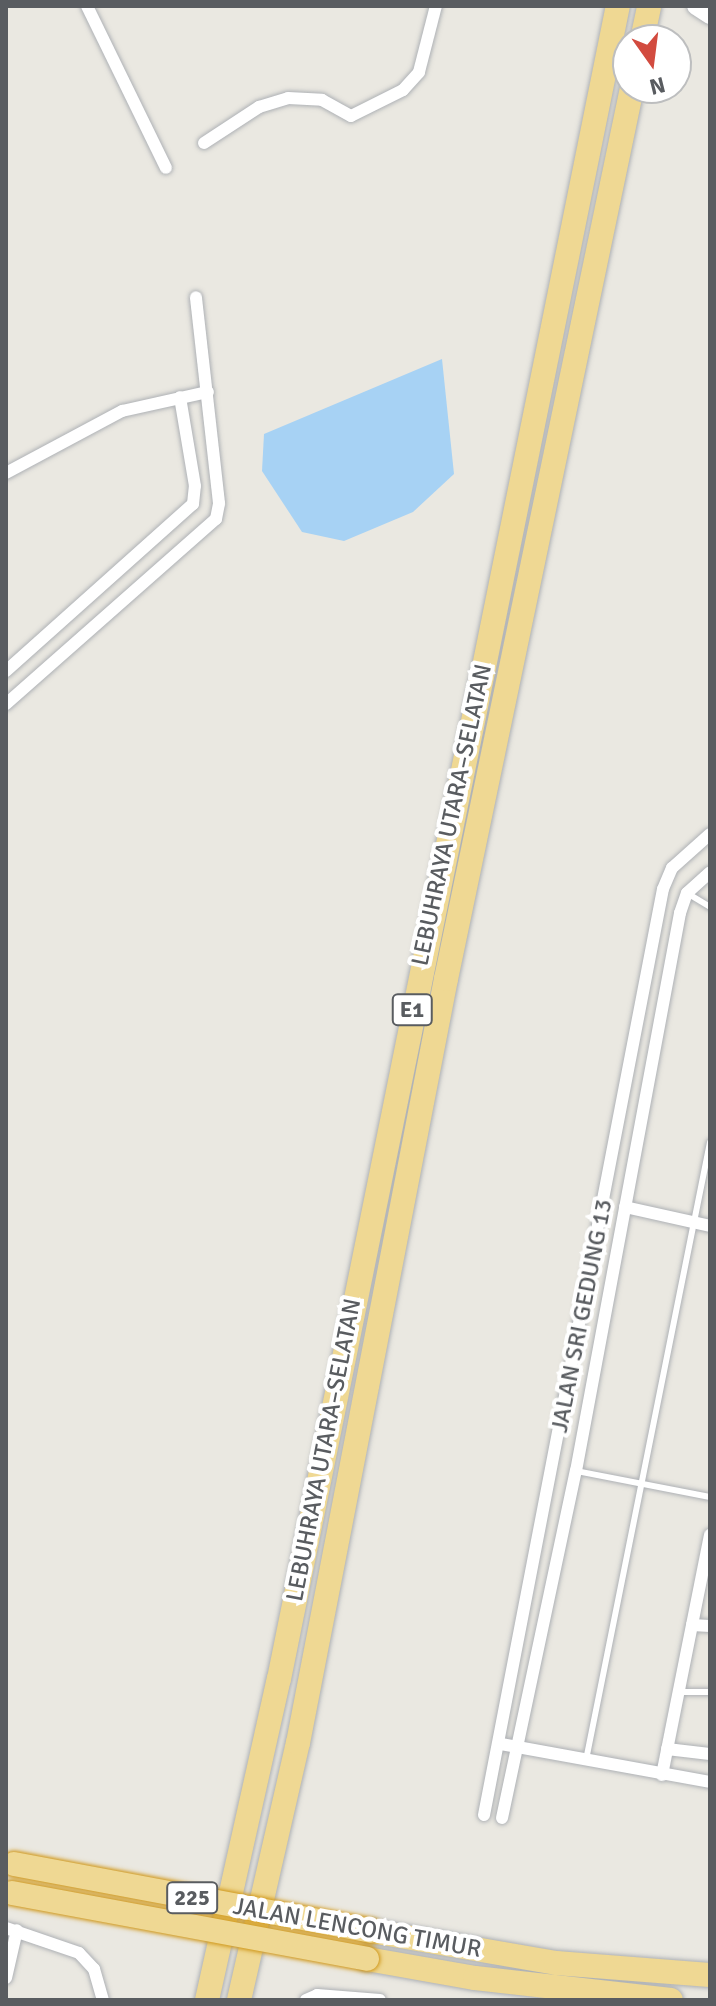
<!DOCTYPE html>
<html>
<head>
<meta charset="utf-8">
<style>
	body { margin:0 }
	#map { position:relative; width:716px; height:2006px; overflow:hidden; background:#eae8e1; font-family:Signika,sans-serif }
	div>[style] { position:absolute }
	.water>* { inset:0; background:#a7d2f4 }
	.roads { filter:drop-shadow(0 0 2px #aeb1b5) drop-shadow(0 0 2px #aeb1b5) }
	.lane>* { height:6px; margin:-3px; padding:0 3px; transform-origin:3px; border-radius:3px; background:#fff }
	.street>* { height:12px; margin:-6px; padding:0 6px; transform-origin:6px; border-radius:6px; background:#fff }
	.secondary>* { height:18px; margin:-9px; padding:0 9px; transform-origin:9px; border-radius:9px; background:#fff }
	.highway>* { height:24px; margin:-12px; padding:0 12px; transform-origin:12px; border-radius:12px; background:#efd893 }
	.bridges { filter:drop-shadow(0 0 2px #d0981b) drop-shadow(0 0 2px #d0981b) }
	.highway-bridge>* { height:24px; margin:-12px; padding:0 12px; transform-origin:12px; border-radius:12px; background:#efd893 }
	span { translate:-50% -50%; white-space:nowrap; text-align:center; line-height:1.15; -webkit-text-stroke:8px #fff; paint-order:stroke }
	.shield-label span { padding:2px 6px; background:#fff; border:2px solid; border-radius:6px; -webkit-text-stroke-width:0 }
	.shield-label { font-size:22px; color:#595c60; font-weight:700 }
	.street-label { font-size:24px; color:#595c60 }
	.frame { position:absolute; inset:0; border:8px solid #595c60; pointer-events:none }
	.north { position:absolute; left:612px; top:24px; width:80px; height:80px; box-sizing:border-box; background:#fff; border:2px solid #bdbebf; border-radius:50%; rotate:166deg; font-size:22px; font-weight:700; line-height:32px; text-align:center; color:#595c60 }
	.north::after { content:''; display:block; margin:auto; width:28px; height:36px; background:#d24b3f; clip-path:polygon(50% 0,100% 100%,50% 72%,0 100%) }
</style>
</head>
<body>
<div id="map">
	<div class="water">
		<div style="clip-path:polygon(442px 359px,454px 474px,413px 512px,344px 541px,302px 532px,262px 471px,264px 434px)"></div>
	</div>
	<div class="roads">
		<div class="lane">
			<div style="left:687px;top:893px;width:27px;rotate:31deg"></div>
			<div style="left:576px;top:1471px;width:136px;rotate:11deg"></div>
			<div style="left:679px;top:1692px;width:31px"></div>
			<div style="left:586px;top:1760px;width:630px;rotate:-78.65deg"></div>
		</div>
		<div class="street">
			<div style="left:87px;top:6px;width:180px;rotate:64deg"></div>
			<div style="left:204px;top:143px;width:66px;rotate:-33.2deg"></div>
			<div style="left:259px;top:107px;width:30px;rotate:-17deg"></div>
			<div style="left:288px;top:98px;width:34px;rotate:3deg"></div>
			<div style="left:322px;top:100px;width:33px;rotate:29deg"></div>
			<div style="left:351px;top:116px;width:58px;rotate:-26.6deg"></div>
			<div style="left:403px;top:90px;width:24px;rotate:-48deg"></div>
			<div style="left:419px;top:72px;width:68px;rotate:-75.6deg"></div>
			<div style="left:6px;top:473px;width:132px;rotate:-28.1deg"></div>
			<div style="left:122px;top:411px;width:88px;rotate:-12.5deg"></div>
			<div style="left:6px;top:671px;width:251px;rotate:-41.8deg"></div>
			<div style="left:193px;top:504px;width:18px;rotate:-84deg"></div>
			<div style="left:195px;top:486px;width:90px;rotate:-99.6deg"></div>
			<div style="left:6px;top:704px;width:280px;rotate:-41.4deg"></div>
			<div style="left:216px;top:519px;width:16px;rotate:-79deg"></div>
			<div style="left:219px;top:503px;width:207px;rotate:-96.4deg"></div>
			<div style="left:625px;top:1207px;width:87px;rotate:12.6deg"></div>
			<div style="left:692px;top:1625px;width:18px;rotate:3deg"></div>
			<div style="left:501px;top:1744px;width:212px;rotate:10.3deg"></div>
			<div style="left:667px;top:1749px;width:43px;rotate:6.6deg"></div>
			<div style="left:662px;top:1775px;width:245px;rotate:-78.7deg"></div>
			<div style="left:484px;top:1815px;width:943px;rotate:-79.06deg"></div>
			<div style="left:663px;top:889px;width:23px;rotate:-67deg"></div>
			<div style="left:672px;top:868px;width:51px;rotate:-41.8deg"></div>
			<div style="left:502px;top:1818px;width:355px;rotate:-78deg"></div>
			<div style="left:576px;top:1471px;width:568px;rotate:-79.44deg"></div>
			<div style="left:680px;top:913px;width:21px;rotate:-71deg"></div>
			<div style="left:687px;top:893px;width:31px;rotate:-42deg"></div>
			<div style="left:6px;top:1928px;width:77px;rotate:18.9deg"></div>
			<div style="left:79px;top:1953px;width:22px;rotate:47deg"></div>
			<div style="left:94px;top:1969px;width:32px;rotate:74deg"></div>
			<div style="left:6px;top:1978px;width:49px;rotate:-77.1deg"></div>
			<div style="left:306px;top:2000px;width:12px;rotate:-24deg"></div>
			<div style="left:317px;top:1995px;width:63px;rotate:4.5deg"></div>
		</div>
		<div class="secondary">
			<div style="left:696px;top:6px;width:17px;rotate:33deg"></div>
		</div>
		<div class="highway">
			<div style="left:642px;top:40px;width:35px;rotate:-78deg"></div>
			<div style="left:371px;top:1931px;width:188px;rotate:9.8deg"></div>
			<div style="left:556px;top:1963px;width:154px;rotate:4.5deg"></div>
			<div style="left:367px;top:1959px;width:110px;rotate:10deg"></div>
			<div style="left:475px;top:1978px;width:197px;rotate:6.4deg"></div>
			<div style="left:207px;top:2000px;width:329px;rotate:-77.4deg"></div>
			<div style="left:279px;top:1679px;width:1707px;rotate:-78.55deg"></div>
			<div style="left:239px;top:2000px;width:264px;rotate:-77.1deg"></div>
			<div style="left:298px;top:1743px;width:778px;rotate:-79.04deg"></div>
			<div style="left:446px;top:979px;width:910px;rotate:-78.21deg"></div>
		</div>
	</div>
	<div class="bridges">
		<div class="highway-bridge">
			<div style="left:14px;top:1864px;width:363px;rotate:10.6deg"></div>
			<div style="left:12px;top:1893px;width:361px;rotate:10.5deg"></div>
		</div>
	</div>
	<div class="shield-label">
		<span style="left:412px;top:1010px">E1</span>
		<span style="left:192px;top:1898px">225</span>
	</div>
	<div class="street-label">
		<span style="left:452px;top:815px;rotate:-78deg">LEBUHRAYA UTARA–SELATAN</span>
		<span style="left:582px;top:1316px;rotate:-79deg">JALAN SRI GEDUNG 13</span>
		<span style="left:324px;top:1450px;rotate:-79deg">LEBUHRAYA UTARA–SELATAN</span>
		<span style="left:357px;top:1928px;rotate:10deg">JALAN LENCONG TIMUR</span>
	</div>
	<div class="frame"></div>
	<div class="north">N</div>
</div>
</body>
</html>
